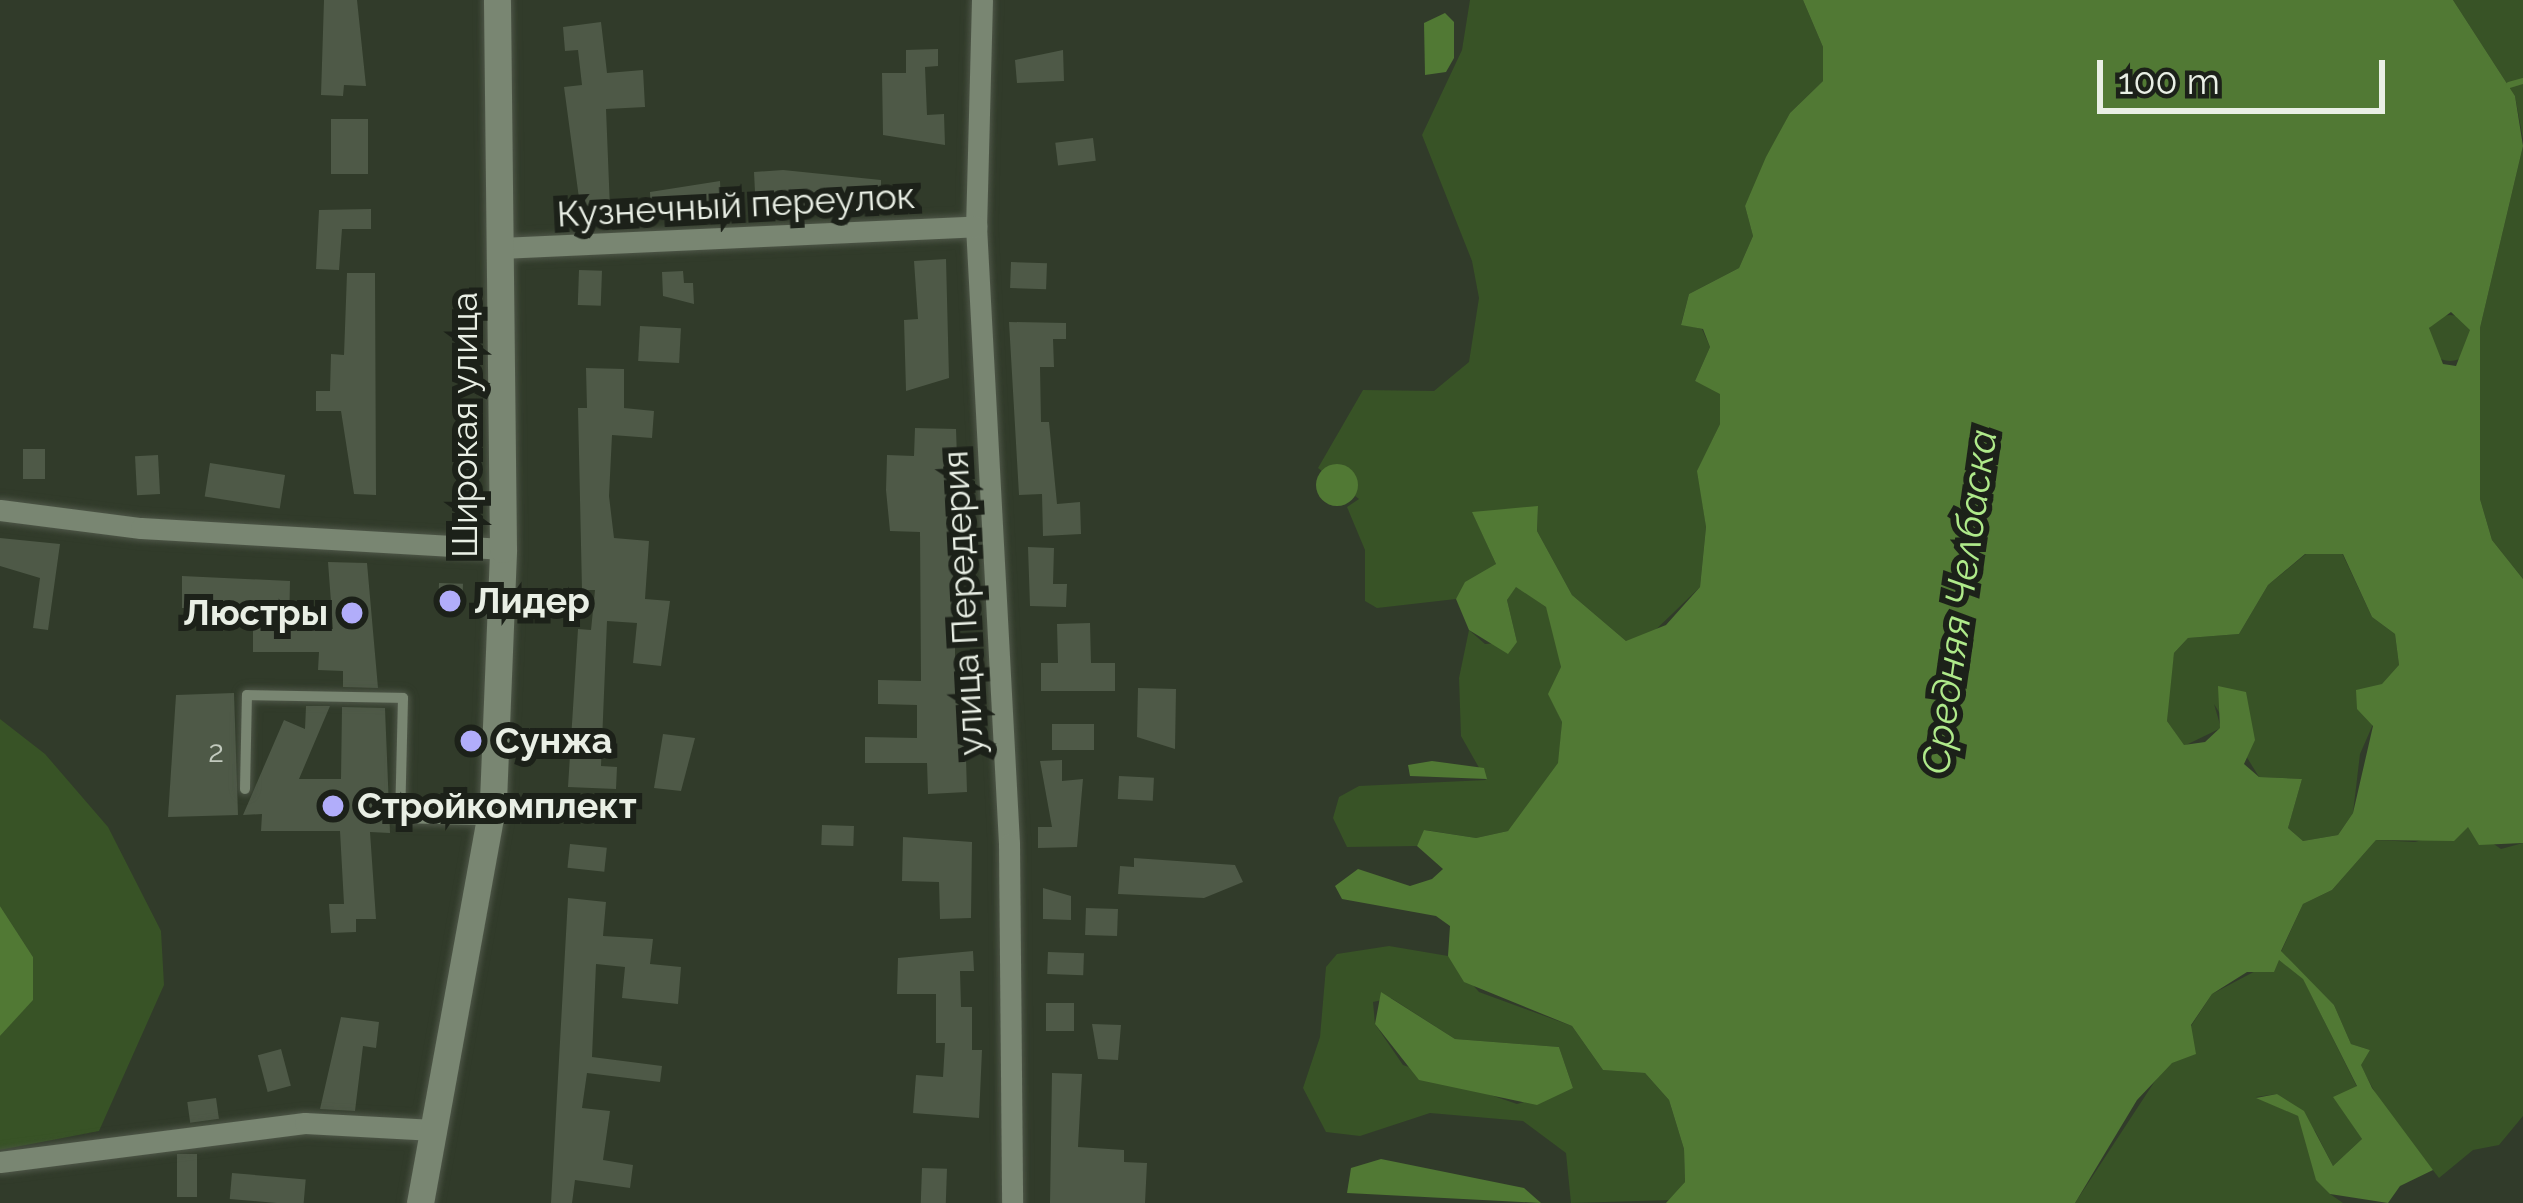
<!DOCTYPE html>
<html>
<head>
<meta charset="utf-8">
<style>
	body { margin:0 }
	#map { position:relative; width:2523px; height:1203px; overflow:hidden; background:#313b2a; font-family:Raleway,sans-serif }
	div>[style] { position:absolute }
	.green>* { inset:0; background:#385326 }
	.round { border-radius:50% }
	.water>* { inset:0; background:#517934 }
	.stream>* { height:6px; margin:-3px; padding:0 3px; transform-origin:3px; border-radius:3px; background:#517934 }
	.building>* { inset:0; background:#4e5947; transform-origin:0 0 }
	.roads { filter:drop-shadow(0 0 3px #4f5749) drop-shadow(0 0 3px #4f5749) }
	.service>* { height:10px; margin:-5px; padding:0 5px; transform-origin:5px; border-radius:5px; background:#798672 }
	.minor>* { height:21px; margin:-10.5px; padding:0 10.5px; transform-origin:10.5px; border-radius:10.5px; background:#798672 }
	.tertiary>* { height:27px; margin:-13.5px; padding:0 13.5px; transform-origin:13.5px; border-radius:13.5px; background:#798672 }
	.dots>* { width:33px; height:33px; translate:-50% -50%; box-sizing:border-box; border:6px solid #1c2119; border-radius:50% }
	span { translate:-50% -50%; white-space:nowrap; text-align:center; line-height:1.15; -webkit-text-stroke:12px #1c2119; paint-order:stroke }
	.number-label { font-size:30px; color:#c2cabe }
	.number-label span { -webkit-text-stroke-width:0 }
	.street-label { font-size:36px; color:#e9efe5 }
	.poi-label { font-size:36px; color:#e9efe5; font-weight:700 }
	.left { translate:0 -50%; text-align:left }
	.right { translate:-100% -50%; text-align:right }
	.water-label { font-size:39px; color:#afea8a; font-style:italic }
	.scale { position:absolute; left:2097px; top:60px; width:288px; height:54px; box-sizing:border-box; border:6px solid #e9efe5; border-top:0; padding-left:15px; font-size:36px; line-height:42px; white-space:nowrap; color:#e9efe5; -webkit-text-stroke:9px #1c2119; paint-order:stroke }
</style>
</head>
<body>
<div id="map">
	<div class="green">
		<div style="clip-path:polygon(1470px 0,1803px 0,1823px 47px,1823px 81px,1790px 113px,1745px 206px,1753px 236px,1739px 268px,1689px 294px,1681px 324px,1702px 329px,1710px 347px,1695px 381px,1720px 393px,1720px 424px,1698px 471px,1706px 527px,1700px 587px,1644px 641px,1626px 641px,1572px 595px,1537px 531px,1538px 507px,1473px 513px,1496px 564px,1456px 599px,1377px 608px,1365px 601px,1365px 550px,1347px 507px,1359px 499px,1318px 468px,1363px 390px,1434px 391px,1469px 362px,1479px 298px,1472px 261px,1422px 135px,1462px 50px)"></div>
		<div style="clip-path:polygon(2453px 0,2523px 0,2523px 139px,2515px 96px)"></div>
		<div style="clip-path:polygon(2523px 146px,2523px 579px,2492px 540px,2480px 499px,2480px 328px)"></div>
		<div class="round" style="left:2427px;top:315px;width:46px;height:46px"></div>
		<div style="clip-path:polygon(2342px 553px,2372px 617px,2395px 634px,2399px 665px,2360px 754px,2353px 813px,2338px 835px,2303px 841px,2288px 828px,2302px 779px,2259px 777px,2214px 704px,2221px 728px,2184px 746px,2167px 721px,2168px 694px,2174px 653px,2188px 638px,2239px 634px,2268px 585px,2306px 554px)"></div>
		<div style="clip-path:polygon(1516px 586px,1546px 607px,1558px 632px,1561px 668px,1549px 694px,1562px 722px,1559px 763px,1538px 802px,1508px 831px,1476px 838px,1425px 830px,1417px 846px,1347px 847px,1333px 818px,1339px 797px,1359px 786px,1486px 780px,1461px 736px,1459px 678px,1469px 630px,1485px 644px,1517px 642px,1507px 600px)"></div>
		<div style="clip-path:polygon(0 719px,45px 754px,108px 827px,161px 931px,164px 985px,99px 1131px,0 1150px,0 1036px,33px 999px,33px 957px,0 906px)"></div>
		<div style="clip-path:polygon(2468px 826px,2501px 849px,2523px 843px,2523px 1116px,2499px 1145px,2473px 1150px,2439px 1178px,2382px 1105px,2360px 1065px,2370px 1050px,2351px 1044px,2334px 1005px,2281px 952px,2303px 904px,2332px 890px,2376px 840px,2415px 842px)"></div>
		<div style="clip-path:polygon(evenodd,1389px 946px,1448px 956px,1479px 992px,1572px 1026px,1603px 1070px,1645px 1073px,1669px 1100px,1684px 1149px,1685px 1182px,1672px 1200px,1571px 1203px,1566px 1153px,1523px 1121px,1430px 1113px,1360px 1136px,1326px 1132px,1303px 1088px,1320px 1037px,1326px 967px,1337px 954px,1389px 946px,1391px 998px,1455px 1039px,1559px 1047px,1573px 1088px,1517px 1104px,1403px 1065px,1375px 1024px,1373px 1002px,1391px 998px)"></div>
		<div style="clip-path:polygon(2278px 959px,2303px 978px,2357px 1087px,2338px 1103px,2362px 1139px,2333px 1166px,2315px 1131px,2277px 1094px,2256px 1097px,2298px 1116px,2330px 1194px,2343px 1203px,2075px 1203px,2212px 994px)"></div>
	</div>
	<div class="water">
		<div style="clip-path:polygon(evenodd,1803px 0,2453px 0,2515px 96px,2523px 146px,2480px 328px,2480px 499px,2492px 540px,2523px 579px,2523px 843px,2479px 845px,2468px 827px,2454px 841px,2376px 840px,2332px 890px,2303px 904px,2281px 951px,2334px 1005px,2351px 1044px,2370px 1050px,2361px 1065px,2372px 1088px,2433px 1170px,2400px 1186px,2388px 1203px,2330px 1194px,2316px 1180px,2298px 1116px,2256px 1098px,2277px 1094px,2304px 1111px,2333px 1166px,2362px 1139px,2333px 1097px,2357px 1086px,2303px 979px,2279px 960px,2274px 972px,2247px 972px,2212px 994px,2191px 1025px,2196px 1054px,2172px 1063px,2137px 1100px,2075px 1203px,1666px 1203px,1685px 1182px,1684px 1149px,1669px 1100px,1645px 1073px,1603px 1070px,1572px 1026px,1464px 982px,1448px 956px,1450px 926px,1436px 916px,1342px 899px,1335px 886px,1358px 869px,1410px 886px,1432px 879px,1443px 869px,1417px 846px,1424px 830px,1476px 838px,1508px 831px,1558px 763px,1562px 722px,1548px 694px,1561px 667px,1546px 607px,1516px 587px,1507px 600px,1517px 642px,1508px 654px,1469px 630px,1456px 599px,1465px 582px,1496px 564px,1472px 512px,1538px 506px,1537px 531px,1572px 595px,1626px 641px,1666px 625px,1700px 587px,1706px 527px,1697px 471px,1720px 424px,1720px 394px,1695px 381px,1710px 347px,1703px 329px,1681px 325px,1689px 294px,1739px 268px,1753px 236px,1745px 206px,1766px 157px,1790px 113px,1823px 81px,1823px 47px,1803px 0,2451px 312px,2470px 330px,2456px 366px,2443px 364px,2429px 328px,2451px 312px,1803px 0,2305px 554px,2343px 554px,2372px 617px,2395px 634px,2399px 665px,2382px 684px,2356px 690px,2357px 709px,2373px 726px,2353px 813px,2338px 835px,2303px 841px,2288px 828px,2302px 779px,2259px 777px,2244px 764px,2255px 740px,2246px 692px,2218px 686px,2220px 728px,2205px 742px,2184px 745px,2167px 721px,2174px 653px,2188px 638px,2239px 634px,2268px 585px,2305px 554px)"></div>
		<div style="clip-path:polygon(1445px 13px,1454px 22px,1454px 58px,1446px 72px,1425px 75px,1424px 23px)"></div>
		<div class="round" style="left:1316px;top:464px;width:42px;height:42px"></div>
		<div style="clip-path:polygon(1432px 761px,1484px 768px,1487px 779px,1410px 776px,1408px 765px)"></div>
		<div style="clip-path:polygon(0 906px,33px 957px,33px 1000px,0 1036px)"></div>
		<div style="clip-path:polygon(1381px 992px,1455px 1039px,1559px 1047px,1573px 1088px,1537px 1105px,1419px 1080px,1375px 1024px)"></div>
		<div style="clip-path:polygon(1381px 1159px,1524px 1188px,1541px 1203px,1347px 1193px,1351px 1168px)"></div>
	</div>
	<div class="stream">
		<div style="left:2509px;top:85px;width:15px;rotate:-16deg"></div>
	</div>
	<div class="building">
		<div style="clip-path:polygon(324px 0,357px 0,366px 86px,344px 85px,343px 96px,321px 95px)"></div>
		<div style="clip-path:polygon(601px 22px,607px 73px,643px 70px,645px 107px,606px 109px,610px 209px,581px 213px,564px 87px,582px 85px,578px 50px,565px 51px,563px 27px)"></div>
		<div style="clip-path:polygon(938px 49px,938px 66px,925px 67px,927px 115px,944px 114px,945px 145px,883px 135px,882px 73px,906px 73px,906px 50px)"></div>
		<div style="clip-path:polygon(1063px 50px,1064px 81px,1017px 83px,1015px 60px)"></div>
		<div style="left:331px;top:119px;width:37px;height:55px"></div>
		<div style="left:1093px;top:138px;width:23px;height:38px;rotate:83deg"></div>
		<div style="clip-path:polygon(783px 170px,881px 180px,881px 205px,756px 212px,754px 172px)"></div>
		<div style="clip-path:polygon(720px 181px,722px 223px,698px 224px,697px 213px,651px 216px,650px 192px)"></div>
		<div style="clip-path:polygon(371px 209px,371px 229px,342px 229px,339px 270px,316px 269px,319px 210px)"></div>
		<div style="clip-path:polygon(946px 259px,949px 378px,906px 391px,904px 320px,918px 319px,914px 261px)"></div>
		<div style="left:1011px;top:262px;width:36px;height:26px;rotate:2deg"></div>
		<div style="left:579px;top:270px;width:23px;height:35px;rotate:2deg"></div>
		<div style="clip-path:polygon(683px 271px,684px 283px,693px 283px,694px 304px,663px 296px,662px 272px)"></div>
		<div style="clip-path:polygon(347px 273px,375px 273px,376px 495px,354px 494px,341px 411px,316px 411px,316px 391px,330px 391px,331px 354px,344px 355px)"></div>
		<div style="clip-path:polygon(1009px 322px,1066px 323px,1066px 339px,1053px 339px,1054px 367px,1040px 367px,1041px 422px,1049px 422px,1057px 504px,1080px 502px,1081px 534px,1043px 536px,1042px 494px,1019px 495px)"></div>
		<div style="left:640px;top:326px;width:41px;height:35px;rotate:3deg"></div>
		<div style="clip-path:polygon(586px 368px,624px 369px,624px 408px,654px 411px,652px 438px,612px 435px,609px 496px,614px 538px,649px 541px,645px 599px,670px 601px,661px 666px,633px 663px,637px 623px,607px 621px,601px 766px,617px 767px,616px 789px,568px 787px,578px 629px,591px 630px,595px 590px,582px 590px,578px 408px,587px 408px)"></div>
		<div style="clip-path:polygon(915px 428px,956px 429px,963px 627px,955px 628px,955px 690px,964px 690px,967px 792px,928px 794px,927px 763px,865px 763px,865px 737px,917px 738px,917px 705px,878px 704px,878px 680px,921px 681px,920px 532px,890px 531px,886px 490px,887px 455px,914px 456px)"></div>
		<div style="left:23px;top:449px;width:22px;height:30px"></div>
		<div style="left:158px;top:455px;width:39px;height:23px;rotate:87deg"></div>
		<div style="left:210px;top:463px;width:76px;height:34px;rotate:9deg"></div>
		<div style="clip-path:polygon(0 538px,60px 544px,48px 630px,33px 628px,40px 578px,0 566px)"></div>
		<div style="clip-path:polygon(1028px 547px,1054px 548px,1053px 584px,1067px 584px,1066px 607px,1030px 606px)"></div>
		<div style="clip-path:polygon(328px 562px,367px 563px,378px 688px,343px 687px,343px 671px,318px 670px,319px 652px,253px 652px,253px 608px,224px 608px,223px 628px,208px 627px,208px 608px,182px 608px,182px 576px,290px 581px,289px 631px,333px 629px)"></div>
		<div style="left:439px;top:583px;width:24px;height:29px;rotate:2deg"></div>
		<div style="clip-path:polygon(1090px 623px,1091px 663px,1115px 663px,1115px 691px,1041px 691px,1041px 663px,1058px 663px,1057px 624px)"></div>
		<div style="clip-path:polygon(1138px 688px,1176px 689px,1175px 749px,1137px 737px)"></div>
		<div style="clip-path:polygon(234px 693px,238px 815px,168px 817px,176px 695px)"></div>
		<div style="clip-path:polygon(306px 706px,330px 706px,299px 779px,341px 779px,342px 707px,385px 708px,390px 833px,370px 832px,376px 919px,356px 919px,356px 932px,331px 933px,329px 904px,344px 904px,340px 831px,261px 831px,262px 814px,243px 815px,284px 720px,305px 729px)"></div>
		<div style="left:1052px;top:724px;width:42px;height:26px"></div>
		<div style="clip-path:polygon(663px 734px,695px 738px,681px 791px,654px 788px)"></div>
		<div style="clip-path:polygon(1062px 760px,1062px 781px,1083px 779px,1077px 847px,1038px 848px,1038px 827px,1052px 827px,1040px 761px)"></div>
		<div style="left:1119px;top:776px;width:35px;height:23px;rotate:3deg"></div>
		<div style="left:822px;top:825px;width:32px;height:20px;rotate:2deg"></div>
		<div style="clip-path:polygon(903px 837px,972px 842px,971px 918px,940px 919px,939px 882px,902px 881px)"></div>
		<div style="left:570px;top:844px;width:37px;height:24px;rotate:6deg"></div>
		<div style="clip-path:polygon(1134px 858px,1235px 865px,1243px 882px,1204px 898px,1118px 894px,1120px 866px,1134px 867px)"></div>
		<div style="clip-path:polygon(1043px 888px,1071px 896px,1071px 920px,1043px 919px)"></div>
		<div style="clip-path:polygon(568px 898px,606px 902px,603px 936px,653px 939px,650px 964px,681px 967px,678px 1004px,622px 998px,625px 967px,596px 964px,592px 1057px,662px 1066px,660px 1082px,587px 1073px,582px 1108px,610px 1111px,603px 1160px,633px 1165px,630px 1188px,575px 1180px,572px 1203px,551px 1203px)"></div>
		<div style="left:1086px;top:908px;width:32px;height:27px;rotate:2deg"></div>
		<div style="clip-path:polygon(973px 951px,974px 971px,960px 971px,961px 1007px,972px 1007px,972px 1050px,982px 1050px,979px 1118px,913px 1113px,916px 1075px,943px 1077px,945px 1043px,936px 1043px,936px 994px,897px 994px,898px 958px)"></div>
		<div style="left:1048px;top:952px;width:36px;height:22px;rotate:2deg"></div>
		<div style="left:1046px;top:1003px;width:28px;height:28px"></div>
		<div style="clip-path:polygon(341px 1017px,379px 1022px,376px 1048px,363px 1046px,355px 1111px,320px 1109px)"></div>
		<div style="clip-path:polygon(1092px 1024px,1121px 1025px,1118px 1060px,1098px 1059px)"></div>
		<div style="left:281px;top:1049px;width:38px;height:24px;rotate:75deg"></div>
		<div style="clip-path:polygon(1052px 1073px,1082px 1074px,1078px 1147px,1124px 1150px,1124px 1162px,1147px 1163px,1145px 1203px,1050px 1203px)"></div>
		<div style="left:216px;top:1098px;width:21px;height:29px;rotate:82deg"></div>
		<div style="left:197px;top:1154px;width:43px;height:20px;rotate:90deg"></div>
		<div style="left:922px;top:1168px;width:25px;height:35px;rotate:2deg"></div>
		<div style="left:232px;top:1173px;width:74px;height:26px;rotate:5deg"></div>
	</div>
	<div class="roads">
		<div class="service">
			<div style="left:245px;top:789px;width:94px;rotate:-88.8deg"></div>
			<div style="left:247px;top:695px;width:156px;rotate:1.1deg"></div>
			<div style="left:403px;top:698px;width:120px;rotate:91.4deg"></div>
			<div style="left:400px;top:818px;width:89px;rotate:1.3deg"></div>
		</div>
		<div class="minor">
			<div style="left:982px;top:0;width:226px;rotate:91.5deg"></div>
			<div style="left:976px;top:226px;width:619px;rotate:86.94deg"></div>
			<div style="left:1009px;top:844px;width:359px;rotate:89.5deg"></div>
			<div style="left:500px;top:248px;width:477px;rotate:-2.6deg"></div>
			<div style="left:0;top:510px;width:142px;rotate:7.3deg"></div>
			<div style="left:141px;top:528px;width:363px;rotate:3.3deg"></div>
			<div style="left:0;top:1162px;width:307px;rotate:-7.3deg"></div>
			<div style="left:305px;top:1123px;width:129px;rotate:3.1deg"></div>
		</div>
		<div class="tertiary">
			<div style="left:420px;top:1203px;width:409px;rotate:-79.7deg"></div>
			<div style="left:493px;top:801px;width:252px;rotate:-87.7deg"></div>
			<div style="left:503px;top:549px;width:549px;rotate:-90.63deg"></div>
		</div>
	</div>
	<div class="dots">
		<div style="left:450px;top:601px;background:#b1adfa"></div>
		<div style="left:352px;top:613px;background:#b1adfa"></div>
		<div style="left:471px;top:741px;background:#b1adfa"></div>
		<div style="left:333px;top:806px;background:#b1adfa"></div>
	</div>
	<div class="number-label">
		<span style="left:216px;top:752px">2</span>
	</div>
	<div class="street-label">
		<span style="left:736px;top:205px;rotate:-3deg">Кузнечный переулок</span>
		<span style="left:465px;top:425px;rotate:-90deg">Широкая улица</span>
		<span style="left:963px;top:603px;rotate:-93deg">улица Передерия</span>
	</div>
	<div class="poi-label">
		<span class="left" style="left:474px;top:601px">Лидер</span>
		<span class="right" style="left:328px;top:613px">Люстры</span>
		<span class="left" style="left:495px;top:741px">Сунжа</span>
		<span class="left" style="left:357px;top:806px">Стройкомплект</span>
	</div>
	<div class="water-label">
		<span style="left:1959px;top:602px;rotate:-82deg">Средняя Челбаска</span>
	</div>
	<div class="scale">100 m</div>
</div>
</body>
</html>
